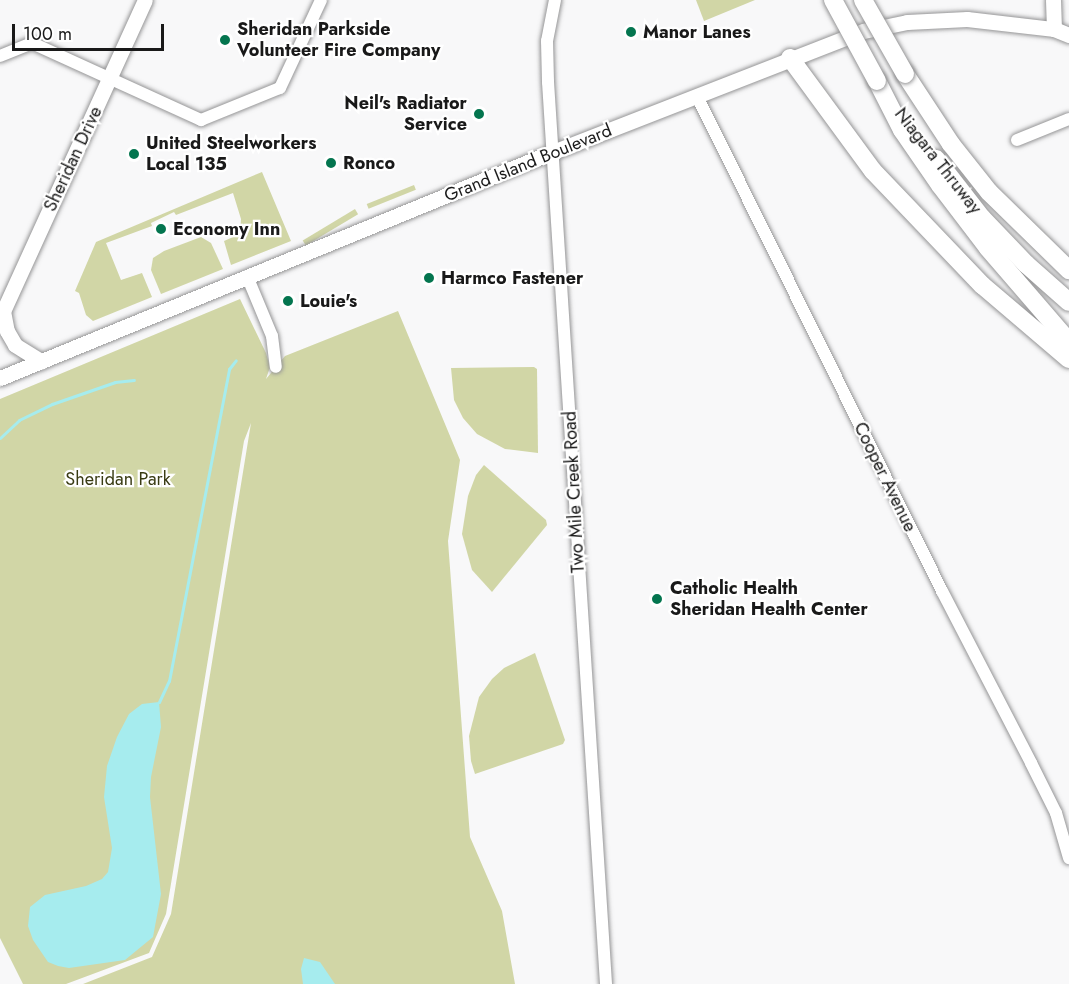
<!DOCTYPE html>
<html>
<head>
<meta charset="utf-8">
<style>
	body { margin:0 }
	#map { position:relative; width:1069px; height:984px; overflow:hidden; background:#f8f8f9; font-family:Jost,sans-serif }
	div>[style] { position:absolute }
	.green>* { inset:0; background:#d1d6a6; transform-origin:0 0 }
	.water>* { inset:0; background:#a6ecee }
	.stream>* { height:3px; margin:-1.5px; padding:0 1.5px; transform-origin:1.5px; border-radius:1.5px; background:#a6ecee }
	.roads { filter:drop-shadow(0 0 2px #959596) drop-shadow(0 0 2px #959596) }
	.minor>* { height:12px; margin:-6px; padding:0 6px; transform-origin:6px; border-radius:6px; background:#fff }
	.major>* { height:15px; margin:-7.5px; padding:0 7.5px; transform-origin:7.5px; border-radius:7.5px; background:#fff }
	.highway>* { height:18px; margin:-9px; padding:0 9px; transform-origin:9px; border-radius:9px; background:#fff }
	.bridges { filter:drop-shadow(0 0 2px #959596) drop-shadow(0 0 2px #959596) }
	.highway-bridge>* { height:18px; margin:-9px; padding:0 9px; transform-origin:9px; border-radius:9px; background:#fff }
	.dots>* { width:16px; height:16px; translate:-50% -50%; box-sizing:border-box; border:3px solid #fff; border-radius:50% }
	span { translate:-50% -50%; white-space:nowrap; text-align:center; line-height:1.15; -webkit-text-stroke:4.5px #fff; paint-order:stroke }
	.poi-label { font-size:18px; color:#191919; font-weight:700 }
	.left { translate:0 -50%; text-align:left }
	.right { translate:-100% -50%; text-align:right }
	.street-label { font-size:18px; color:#191919 }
	.park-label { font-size:18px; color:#393b13 }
	.scale { position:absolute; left:12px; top:24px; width:152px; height:27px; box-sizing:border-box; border:3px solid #191919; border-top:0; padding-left:8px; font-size:18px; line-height:21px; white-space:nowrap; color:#191919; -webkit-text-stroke:4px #fff; paint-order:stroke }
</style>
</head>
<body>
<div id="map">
	<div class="green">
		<div style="clip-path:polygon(696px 0,755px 0,704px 21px)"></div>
		<div style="clip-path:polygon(262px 172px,291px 241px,231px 265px,224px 241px,240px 234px,241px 219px,233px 193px,176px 215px,174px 212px,151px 223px,152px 226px,106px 243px,121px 280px,142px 273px,152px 297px,93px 321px,86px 315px,79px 293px,75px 291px,96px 242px)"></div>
		<div style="left:414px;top:185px;width:5px;height:51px;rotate:68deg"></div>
		<div style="left:355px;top:209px;width:6px;height:61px;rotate:59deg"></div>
		<div style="clip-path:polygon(201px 237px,211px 243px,223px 269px,161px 294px,151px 270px,153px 258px,164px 251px)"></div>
		<div style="clip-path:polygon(240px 299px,266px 353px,270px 367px,266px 379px,285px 356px,398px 311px,460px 460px,448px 541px,470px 837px,502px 911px,515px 984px,83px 984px,152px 957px,171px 914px,251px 423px,244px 441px,166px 914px,149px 953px,66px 984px,23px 984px,0 938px,0 399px)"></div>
		<div style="clip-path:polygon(534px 367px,537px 369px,538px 453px,505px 449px,477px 434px,463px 418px,454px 400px,451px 368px)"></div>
		<div style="clip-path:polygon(484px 465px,546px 520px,547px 525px,492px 592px,472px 570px,462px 534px,468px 496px,476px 475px)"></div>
		<div style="clip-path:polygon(535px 653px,565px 740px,563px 744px,475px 774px,471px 761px,469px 736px,479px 697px,492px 679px,504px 668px)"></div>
	</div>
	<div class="water">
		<div style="clip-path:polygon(159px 702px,161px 727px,151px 777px,150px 797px,161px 894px,153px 937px,125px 960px,69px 968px,58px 966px,48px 962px,33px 940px,28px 926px,30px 907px,45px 895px,86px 886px,102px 879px,108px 872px,112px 848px,104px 797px,107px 766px,117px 737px,129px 714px,142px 704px)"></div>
		<div style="clip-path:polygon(304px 958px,320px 962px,335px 984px,303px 984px,301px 969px)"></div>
	</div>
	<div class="stream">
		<div style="left:0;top:438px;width:26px;rotate:-43deg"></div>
		<div style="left:19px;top:420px;width:37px;rotate:-26deg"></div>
		<div style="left:52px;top:404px;width:67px;rotate:-19.2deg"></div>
		<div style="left:115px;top:382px;width:19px;rotate:-6deg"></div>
		<div style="left:159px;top:702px;width:23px;rotate:-65deg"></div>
		<div style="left:169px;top:681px;width:318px;rotate:-79.1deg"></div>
		<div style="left:229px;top:369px;width:11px;rotate:-52deg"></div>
	</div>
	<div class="roads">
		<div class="minor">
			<div style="left:555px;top:0;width:42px;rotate:101deg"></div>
			<div style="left:547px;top:41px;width:41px;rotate:88.6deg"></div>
			<div style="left:548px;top:82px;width:904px;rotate:86.32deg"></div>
			<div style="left:0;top:56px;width:35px;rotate:-22deg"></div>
			<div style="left:32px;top:43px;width:186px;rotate:24.5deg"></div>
			<div style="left:201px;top:120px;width:85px;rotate:-22.1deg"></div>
			<div style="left:280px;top:88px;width:97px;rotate:-65deg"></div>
			<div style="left:697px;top:96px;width:552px;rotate:63.67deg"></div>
			<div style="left:942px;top:591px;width:194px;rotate:62.6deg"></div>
			<div style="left:1031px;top:763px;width:56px;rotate:63.4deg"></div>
			<div style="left:1056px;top:813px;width:47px;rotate:73.9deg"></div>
			<div style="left:1017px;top:140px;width:56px;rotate:-22deg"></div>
			<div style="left:247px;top:276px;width:65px;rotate:67.4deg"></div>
			<div style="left:272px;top:336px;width:31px;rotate:83deg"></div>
		</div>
		<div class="major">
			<div style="left:1053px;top:0;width:29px;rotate:88deg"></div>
			<div style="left:3px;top:311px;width:20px;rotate:79deg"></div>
			<div style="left:7px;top:331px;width:16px;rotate:60deg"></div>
			<div style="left:15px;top:345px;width:31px;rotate:32deg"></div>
			<div style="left:0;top:318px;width:349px;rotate:-65.5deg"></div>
			<div style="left:0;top:378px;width:583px;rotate:-22.26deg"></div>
			<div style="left:540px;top:157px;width:348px;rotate:-21.3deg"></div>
			<div style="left:864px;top:31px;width:44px;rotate:-11.8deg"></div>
			<div style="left:907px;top:22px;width:60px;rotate:-2.9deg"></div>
			<div style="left:967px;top:19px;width:88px;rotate:6.6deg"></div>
			<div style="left:1054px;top:29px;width:16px;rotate:22deg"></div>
		</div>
		<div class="highway">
			<div style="left:790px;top:58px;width:140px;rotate:53.7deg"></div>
			<div style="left:873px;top:171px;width:158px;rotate:46.3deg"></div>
			<div style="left:982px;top:285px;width:114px;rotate:40.4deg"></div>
			<div style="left:905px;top:74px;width:84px;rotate:56.7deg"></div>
			<div style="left:951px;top:144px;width:61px;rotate:51.6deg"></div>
			<div style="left:989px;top:192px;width:112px;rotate:44.3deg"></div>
			<div style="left:877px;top:81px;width:55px;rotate:63deg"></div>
			<div style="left:902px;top:130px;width:67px;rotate:55.4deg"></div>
			<div style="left:940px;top:185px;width:79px;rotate:52.7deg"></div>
			<div style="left:988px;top:248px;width:124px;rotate:49.2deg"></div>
			<div style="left:936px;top:159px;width:75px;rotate:52.1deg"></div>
			<div style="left:982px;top:218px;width:64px;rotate:46.3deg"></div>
			<div style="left:1026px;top:264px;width:57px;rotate:41.5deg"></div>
		</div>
	</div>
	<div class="bridges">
		<div class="highway-bridge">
			<div style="left:833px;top:0;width:92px;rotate:61.5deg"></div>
			<div style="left:863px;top:0;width:85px;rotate:60.4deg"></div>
		</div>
	</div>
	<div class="dots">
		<div style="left:631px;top:32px;background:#04754f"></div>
		<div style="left:225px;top:40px;background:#04754f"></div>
		<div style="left:479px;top:114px;background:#04754f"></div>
		<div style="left:134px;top:154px;background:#04754f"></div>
		<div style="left:331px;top:163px;background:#04754f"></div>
		<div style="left:161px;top:229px;background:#04754f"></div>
		<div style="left:429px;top:278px;background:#04754f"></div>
		<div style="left:288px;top:301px;background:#04754f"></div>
		<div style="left:657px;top:599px;background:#04754f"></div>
	</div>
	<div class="poi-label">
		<span class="left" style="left:237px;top:40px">Sheridan Parkside<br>Volunteer Fire Company</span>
		<span class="left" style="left:643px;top:32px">Manor Lanes</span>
		<span class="right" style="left:467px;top:114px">Neil's Radiator<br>Service</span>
		<span class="left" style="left:146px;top:154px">United Steelworkers<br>Local 135</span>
		<span class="left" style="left:343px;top:163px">Ronco</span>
		<span class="left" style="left:173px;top:229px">Economy Inn</span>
		<span class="left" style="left:441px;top:278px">Harmco Fastener</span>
		<span class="left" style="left:300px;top:301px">Louie's</span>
		<span class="left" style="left:670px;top:599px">Catholic Health<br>Sheridan Health Center</span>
	</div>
	<div class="street-label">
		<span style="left:73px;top:159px;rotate:-65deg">Sheridan Drive</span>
		<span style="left:938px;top:161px;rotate:52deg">Niagara Thruway</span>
		<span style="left:528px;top:163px;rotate:-22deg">Grand Island Boulevard</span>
		<span style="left:885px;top:477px;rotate:64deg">Cooper Avenue</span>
		<span style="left:574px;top:492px;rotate:-93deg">Two Mile Creek Road</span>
	</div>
	<div class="park-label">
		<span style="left:118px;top:479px">Sheridan Park</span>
	</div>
	<div class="scale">100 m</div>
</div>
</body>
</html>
